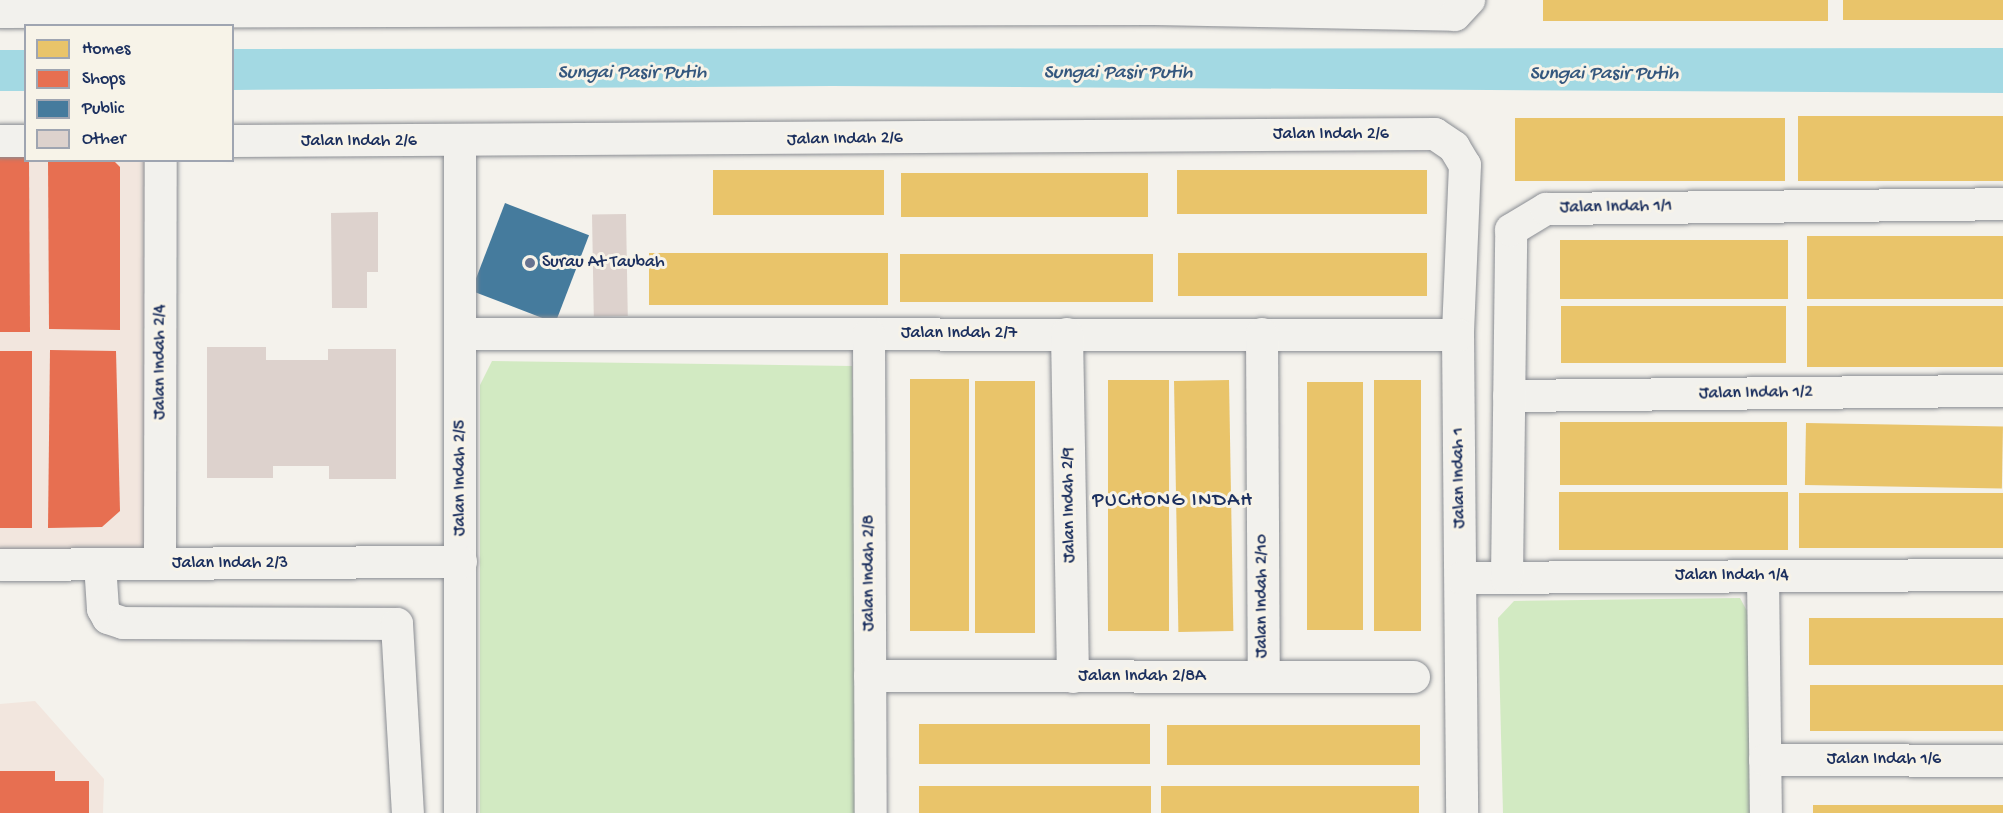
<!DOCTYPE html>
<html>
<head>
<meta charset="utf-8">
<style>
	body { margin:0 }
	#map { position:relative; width:2003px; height:813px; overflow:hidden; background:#f4f2ec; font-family:"Gochi Hand",sans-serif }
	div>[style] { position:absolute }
	.built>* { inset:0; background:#f2e6de }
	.green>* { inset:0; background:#d2eac2 }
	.water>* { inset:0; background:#a3d9e3; transform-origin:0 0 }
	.homes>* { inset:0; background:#e9c46a; transform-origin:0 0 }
	.shops>* { inset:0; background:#e76f51; transform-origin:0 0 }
	.public>* { inset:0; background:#457b9d; transform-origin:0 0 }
	.building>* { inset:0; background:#ddd2cd; transform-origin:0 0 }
	.roads { filter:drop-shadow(0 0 2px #898c92) drop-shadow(0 0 2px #898c92) }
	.minor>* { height:32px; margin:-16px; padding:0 16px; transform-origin:16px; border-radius:16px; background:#f2f1ed }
	.dots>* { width:16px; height:16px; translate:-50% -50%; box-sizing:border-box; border:3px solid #f7f3e8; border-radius:50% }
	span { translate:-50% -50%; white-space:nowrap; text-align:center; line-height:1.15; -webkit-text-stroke:6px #f7f3e8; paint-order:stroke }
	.street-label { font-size:18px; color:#1b2f5e }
	.poi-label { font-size:18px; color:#1b2f5e }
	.left { translate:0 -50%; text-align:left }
	.water-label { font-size:20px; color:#34577e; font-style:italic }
	.neighbourhood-label { font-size:20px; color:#1b2f5e; letter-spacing:1.5px }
	.legend { position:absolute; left:24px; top:24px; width:210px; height:138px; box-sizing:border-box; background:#f7f3e8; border:2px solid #9fa5b1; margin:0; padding:8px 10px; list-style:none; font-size:18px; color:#1b2f5e }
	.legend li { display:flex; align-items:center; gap:12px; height:30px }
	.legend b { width:30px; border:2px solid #9fa5b1 }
</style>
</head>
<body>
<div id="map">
	<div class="built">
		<div style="clip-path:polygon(0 147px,26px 160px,151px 161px,151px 556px,0 557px)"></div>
		<div style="clip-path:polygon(35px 701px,104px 779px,103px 813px,0 813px,0 704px)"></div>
	</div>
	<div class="green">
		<div style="clip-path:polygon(492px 361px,852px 366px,861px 813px,480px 813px,480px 385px)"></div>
		<div style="clip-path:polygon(1740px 598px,1754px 624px,1758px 813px,1503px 813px,1498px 618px,1514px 601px)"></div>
	</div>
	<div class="water">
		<div style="clip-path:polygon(2003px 48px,2003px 93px,832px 86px,232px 90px,233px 49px)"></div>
		<div style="left:0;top:50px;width:25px;height:41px"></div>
	</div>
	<div class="homes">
		<div style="left:1543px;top:0;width:285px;height:21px"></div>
		<div style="left:1843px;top:0;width:160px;height:20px"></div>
		<div style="left:2003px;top:116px;width:65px;height:205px;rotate:90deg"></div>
		<div style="left:1515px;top:118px;width:270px;height:63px"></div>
		<div style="left:713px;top:170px;width:171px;height:45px"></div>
		<div style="left:1177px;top:170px;width:250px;height:44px"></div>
		<div style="left:901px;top:173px;width:247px;height:44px"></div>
		<div style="left:1807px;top:236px;width:196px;height:63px"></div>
		<div style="left:1560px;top:240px;width:228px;height:59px"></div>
		<div style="left:649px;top:253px;width:239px;height:52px"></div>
		<div style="left:1178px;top:253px;width:249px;height:43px"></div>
		<div style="left:900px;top:254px;width:253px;height:48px"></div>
		<div style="left:1561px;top:306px;width:225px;height:57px"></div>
		<div style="left:1807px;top:306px;width:196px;height:61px"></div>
		<div style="left:910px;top:379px;width:59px;height:252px"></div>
		<div style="left:1108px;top:380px;width:61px;height:251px"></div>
		<div style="left:1229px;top:380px;width:251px;height:55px;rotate:89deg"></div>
		<div style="left:1374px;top:380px;width:47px;height:251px"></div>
		<div style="left:975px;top:381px;width:60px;height:252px"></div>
		<div style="left:1307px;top:382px;width:56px;height:248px"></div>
		<div style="left:1560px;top:422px;width:227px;height:63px"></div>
		<div style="left:1806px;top:423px;width:197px;height:62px;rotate:1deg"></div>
		<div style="left:1788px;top:492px;width:58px;height:229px;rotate:90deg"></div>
		<div style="left:1799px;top:493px;width:204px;height:55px"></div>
		<div style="left:1809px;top:618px;width:194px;height:47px"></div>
		<div style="left:1810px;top:685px;width:193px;height:46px"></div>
		<div style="left:1150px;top:724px;width:40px;height:231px;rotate:90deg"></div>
		<div style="left:1167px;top:725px;width:253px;height:40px"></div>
		<div style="left:919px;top:786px;width:232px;height:27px"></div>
		<div style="left:1161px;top:786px;width:258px;height:27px"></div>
		<div style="left:1813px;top:805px;width:190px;height:8px"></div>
	</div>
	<div class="shops">
		<div style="clip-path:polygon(0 151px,26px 152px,29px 160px,30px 332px,0 332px)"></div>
		<div style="clip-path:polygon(48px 160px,113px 160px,120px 167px,120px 330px,49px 329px)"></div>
		<div style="clip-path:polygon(50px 350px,116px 351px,120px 511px,102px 527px,48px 528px)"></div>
		<div style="left:0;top:351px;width:32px;height:177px"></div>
		<div style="clip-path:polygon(0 771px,55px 771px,55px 781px,89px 781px,89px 813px,0 813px)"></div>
	</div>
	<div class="public">
		<div style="left:505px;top:203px;width:90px;height:94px;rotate:21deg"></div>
	</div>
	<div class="building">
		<div style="clip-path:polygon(378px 212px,378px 272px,367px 272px,367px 308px,332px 308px,331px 213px)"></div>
		<div style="left:626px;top:214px;width:102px;height:34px;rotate:89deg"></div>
		<div style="clip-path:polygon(207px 347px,266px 347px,266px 360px,328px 360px,328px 349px,396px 349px,396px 479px,329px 479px,329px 466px,273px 466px,273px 478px,207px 478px)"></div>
	</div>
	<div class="roads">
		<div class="minor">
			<div style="left:0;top:12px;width:1155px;rotate:-0.15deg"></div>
			<div style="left:1155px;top:9px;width:300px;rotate:1.1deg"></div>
			<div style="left:1455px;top:15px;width:21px;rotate:-47deg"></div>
			<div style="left:0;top:141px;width:26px"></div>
			<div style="left:232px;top:141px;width:1203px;rotate:-0.33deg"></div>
			<div style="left:1435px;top:134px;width:23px;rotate:34deg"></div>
			<div style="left:1454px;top:147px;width:21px;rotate:59deg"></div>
			<div style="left:1465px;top:165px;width:170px;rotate:92.4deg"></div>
			<div style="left:1458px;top:335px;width:478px;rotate:89.5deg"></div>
			<div style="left:460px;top:143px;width:670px;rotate:90deg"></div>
			<div style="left:460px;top:334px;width:998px;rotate:0.06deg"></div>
			<div style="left:869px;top:334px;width:479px;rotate:89.8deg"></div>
			<div style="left:1067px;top:334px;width:343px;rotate:89deg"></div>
			<div style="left:1262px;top:334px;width:343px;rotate:89.7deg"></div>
			<div style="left:1509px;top:396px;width:494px;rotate:-0.6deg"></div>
			<div style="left:100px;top:564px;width:45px;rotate:86.2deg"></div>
			<div style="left:103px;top:609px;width:10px;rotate:61deg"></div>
			<div style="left:108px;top:618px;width:16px;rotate:18deg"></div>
			<div style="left:123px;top:623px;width:274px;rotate:0.2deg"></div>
			<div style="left:397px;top:624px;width:189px;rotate:86.7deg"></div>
			<div style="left:160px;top:564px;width:404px;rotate:-89.9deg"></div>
			<div style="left:0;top:565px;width:461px;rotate:-0.4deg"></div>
			<div style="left:1763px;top:576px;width:237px;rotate:89.3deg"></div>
			<div style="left:1461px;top:578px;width:542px;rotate:-0.32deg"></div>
			<div style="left:1507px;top:578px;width:348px;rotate:-89.3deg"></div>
			<div style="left:1511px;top:230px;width:41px;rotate:-31deg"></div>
			<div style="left:1546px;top:209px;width:457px;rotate:-0.6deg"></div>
			<div style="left:870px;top:676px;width:544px;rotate:0.11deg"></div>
			<div style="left:1765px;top:760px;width:238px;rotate:0.2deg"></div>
		</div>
	</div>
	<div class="dots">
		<div style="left:530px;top:263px;background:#677390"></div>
	</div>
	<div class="street-label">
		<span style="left:1331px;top:135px">Jalan Indah 2/6</span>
		<span style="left:845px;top:140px;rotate:-1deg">Jalan Indah 2/6</span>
		<span style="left:359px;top:142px">Jalan Indah 2/6</span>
		<span style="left:1616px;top:208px;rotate:-1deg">Jalan Indah 1/1</span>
		<span style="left:959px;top:334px">Jalan Indah 2/7</span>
		<span style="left:161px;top:362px;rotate:-90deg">Jalan Indah 2/4</span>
		<span style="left:1756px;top:394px;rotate:-1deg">Jalan Indah 1/2</span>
		<span style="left:461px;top:478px;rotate:-90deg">Jalan Indah 2/5</span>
		<span style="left:1460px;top:478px;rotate:-91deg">Jalan Indah 1</span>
		<span style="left:1070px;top:505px;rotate:-91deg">Jalan Indah 2/9</span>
		<span style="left:230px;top:564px">Jalan Indah 2/3</span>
		<span style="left:870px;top:573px;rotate:-90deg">Jalan Indah 2/8</span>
		<span style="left:1732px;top:576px">Jalan Indah 1/4</span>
		<span style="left:1263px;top:596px;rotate:-90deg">Jalan Indah 2/10</span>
		<span style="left:1142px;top:677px">Jalan Indah 2/8A</span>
		<span style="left:1884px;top:760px">Jalan Indah 1/6</span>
	</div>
	<div class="poi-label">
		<span class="left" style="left:542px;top:263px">Surau At Taubah</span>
	</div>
	<div class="water-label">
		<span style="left:632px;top:73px">Sungai Pasir Putih</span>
		<span style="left:1118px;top:73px">Sungai Pasir Putih</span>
		<span style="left:1604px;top:74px">Sungai Pasir Putih</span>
	</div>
	<div class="neighbourhood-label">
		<span style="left:1173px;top:501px">PUCHONG INDAH</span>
	</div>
	<ul class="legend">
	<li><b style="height:16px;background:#e9c46a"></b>Homes</li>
	<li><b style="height:16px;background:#e76f51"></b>Shops</li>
	<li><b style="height:16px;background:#457b9d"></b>Public</li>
	<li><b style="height:16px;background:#ddd2cd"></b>Other</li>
	</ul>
</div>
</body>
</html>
